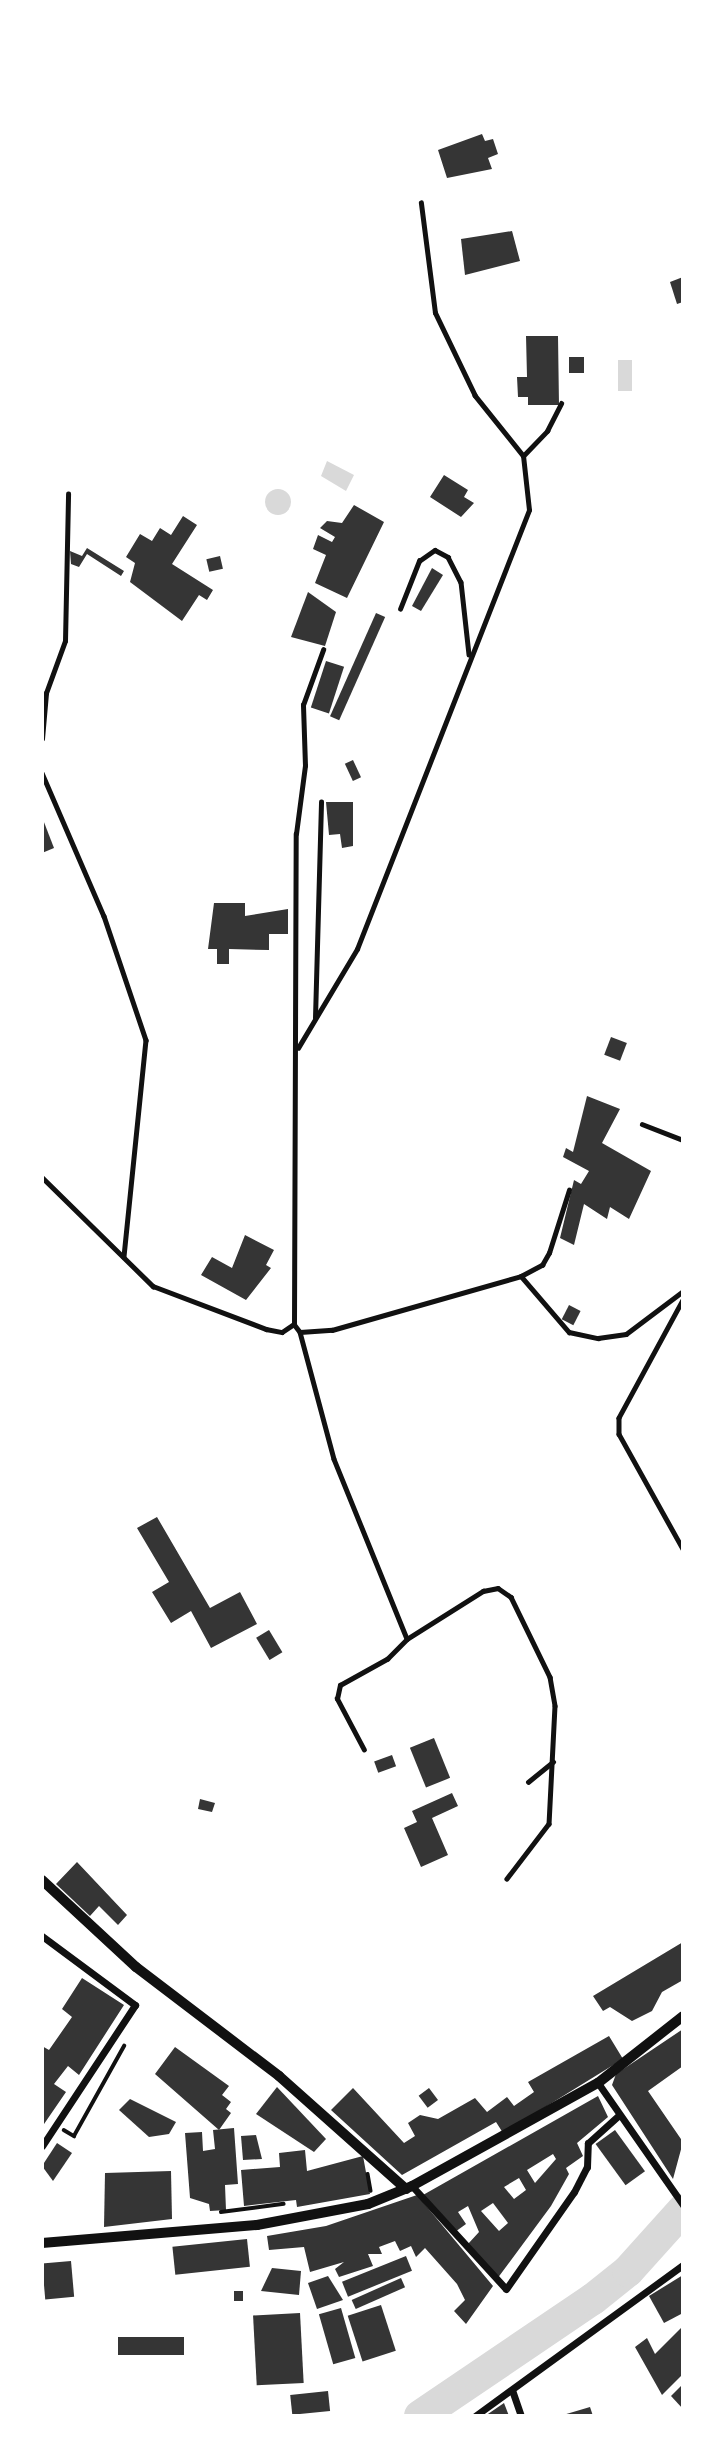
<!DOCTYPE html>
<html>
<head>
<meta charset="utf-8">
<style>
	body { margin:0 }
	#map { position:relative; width:725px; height:2458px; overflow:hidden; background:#fff; font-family:Montserrat,sans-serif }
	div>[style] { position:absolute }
	.water>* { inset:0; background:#d9d9d9; transform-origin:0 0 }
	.round { border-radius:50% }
	.river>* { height:32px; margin:-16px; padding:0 16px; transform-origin:16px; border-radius:16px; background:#d9d9d9 }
	.building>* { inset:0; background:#353535; transform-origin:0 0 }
	.path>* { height:3.5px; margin:-1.75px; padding:0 1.75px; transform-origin:1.75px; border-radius:1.75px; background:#111 }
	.service>* { height:4.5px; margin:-2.25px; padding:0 2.25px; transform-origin:2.25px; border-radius:2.25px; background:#111 }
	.minor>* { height:7px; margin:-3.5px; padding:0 3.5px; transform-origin:3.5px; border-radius:3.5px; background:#111 }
	.tertiary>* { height:10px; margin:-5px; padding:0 5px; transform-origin:5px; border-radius:5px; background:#111 }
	span { translate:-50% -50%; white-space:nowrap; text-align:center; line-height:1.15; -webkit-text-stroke:5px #fff; paint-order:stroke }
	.frame { position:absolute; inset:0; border:44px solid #fff; pointer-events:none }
</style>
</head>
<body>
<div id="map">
	<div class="water">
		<div style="left:618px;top:360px;width:14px;height:31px"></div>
		<div style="clip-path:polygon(327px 461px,354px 475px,346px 491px,321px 476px)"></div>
		<div class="round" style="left:265px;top:489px;width:26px;height:26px"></div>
	</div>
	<div class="river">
		<div style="left:420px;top:2416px;width:209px;rotate:-34.1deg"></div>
		<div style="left:593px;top:2299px;width:45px;rotate:-38.7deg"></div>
		<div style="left:628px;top:2271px;width:82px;rotate:-48deg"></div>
	</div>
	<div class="building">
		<div style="clip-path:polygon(482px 134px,485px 141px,493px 139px,498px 154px,488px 158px,492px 169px,447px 178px,438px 150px)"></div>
		<div style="clip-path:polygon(512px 231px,520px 261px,465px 275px,461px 239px)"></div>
		<div style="clip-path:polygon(683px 277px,683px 302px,677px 304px,670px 282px)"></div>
		<div style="clip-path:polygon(526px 336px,558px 336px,559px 405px,528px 405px,528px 397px,518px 397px,517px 377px,527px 377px)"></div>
		<div style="left:569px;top:357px;width:15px;height:16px"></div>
		<div style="clip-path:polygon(444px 475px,468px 490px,464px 497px,474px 503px,461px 517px,430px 497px)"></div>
		<div style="clip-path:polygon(354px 505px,384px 522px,347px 598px,315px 583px,326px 555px,313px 549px,318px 535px,332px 542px,335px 537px,320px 528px,327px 521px,342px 523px)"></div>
		<div style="clip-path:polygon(183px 516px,197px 525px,172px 564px,213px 590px,207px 600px,199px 595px,182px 621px,130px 582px,135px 563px,126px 557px,140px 534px,152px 541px,160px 528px,171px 535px)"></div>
		<div style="clip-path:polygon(87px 548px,124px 571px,121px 576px,87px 554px,79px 567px,71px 564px,70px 551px,82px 556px)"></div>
		<div style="left:220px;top:556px;width:13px;height:14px;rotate:77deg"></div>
		<div style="clip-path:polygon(432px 568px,443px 575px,421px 611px,412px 606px)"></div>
		<div style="clip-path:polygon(308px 592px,336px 612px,325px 646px,291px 637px)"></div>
		<div style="left:376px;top:613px;width:10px;height:113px;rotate:24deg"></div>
		<div style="left:326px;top:661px;width:19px;height:49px;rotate:18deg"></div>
		<div style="left:353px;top:760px;width:19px;height:9px;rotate:65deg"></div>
		<div style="clip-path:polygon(326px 802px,353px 802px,353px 846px,342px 848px,340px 834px,329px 835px)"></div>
		<div style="clip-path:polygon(42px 817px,54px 848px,42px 853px)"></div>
		<div style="clip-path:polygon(214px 903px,245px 903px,245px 916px,288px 909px,288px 934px,269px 934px,269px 950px,229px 949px,229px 964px,217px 964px,217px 949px,208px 949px)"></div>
		<div style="left:611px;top:1037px;width:17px;height:19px;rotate:21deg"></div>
		<div style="clip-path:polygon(587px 1096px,620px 1109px,602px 1143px,651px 1171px,629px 1219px,610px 1207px,607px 1219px,584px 1204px,574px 1245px,560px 1238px,574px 1180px,581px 1184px,589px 1171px,563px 1157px,566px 1148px,573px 1152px)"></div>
		<div style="clip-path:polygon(245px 1235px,274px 1250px,266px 1265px,271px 1268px,246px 1300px,201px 1275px,212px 1257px,232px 1268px)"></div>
		<div style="left:569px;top:1305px;width:13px;height:16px;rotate:27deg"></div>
		<div style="clip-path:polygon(157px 1517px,210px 1608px,240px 1592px,257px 1624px,211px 1648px,191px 1611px,171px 1623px,152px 1592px,169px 1582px,137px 1528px)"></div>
		<div style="left:269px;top:1630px;width:26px;height:15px;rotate:59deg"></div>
		<div style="left:434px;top:1738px;width:43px;height:26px;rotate:68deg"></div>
		<div style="left:392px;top:1755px;width:12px;height:19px;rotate:70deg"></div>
		<div style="clip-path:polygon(452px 1793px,458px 1806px,432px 1818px,448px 1855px,421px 1867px,404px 1828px,417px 1822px,412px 1811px)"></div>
		<div style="clip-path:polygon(200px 1799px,215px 1803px,212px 1812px,198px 1809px)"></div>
		<div style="clip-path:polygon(77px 1862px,127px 1915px,118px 1925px,99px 1906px,90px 1916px,56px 1884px)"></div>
		<div style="clip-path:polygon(683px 1942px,683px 1980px,662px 1992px,652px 2011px,632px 2021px,610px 2007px,603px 2011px,593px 1996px)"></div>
		<div style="clip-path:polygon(82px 1978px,124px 2005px,79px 2075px,68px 2066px,54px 2084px,66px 2092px,42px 2127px,42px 2046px,49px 2050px,72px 2017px,62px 2009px)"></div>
		<div style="clip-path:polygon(683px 2029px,683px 2066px,648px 2091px,683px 2142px,673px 2179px,612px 2085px,616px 2074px)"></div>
		<div style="clip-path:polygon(609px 2036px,623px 2059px,503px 2133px,496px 2122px,402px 2175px,331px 2110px,353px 2088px,404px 2143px,415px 2136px,408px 2123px,420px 2115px,438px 2119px,475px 2098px,487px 2112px,507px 2097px,514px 2106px,534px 2092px,528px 2082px)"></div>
		<div style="clip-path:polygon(175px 2047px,229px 2086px,222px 2095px,231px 2102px,226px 2109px,231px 2113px,219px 2130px,155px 2074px)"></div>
		<div style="clip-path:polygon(277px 2087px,326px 2139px,314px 2152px,256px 2114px)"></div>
		<div style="left:429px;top:2088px;width:15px;height:13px;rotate:53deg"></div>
		<div style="clip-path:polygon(evenodd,598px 2096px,608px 2117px,577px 2143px,583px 2156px,566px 2168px,569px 2174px,551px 2206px,497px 2279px,468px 2244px,479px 2232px,468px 2206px,458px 2212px,466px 2224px,455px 2232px,423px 2195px,598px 2096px,553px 2154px,556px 2159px,535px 2183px,527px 2170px,553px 2154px,598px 2096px,519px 2178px,526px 2190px,514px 2199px,504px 2187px,519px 2178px,598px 2096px,493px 2203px,508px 2223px,499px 2231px,481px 2211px,493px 2203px)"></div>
		<div style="clip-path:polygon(130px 2099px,176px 2122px,169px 2134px,149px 2137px,119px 2110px)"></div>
		<div style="clip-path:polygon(234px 2128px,238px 2184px,225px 2185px,226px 2210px,210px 2211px,209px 2204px,190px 2198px,185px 2133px,202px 2132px,203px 2151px,215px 2149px,213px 2130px)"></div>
		<div style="left:615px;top:2130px;width:51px;height:24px;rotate:54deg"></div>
		<div style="clip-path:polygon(256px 2135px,262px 2159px,243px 2160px,241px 2136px)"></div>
		<div style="clip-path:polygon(57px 2143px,72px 2153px,53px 2181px,42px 2166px)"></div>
		<div style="clip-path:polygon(305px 2150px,307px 2171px,363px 2156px,370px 2194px,297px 2207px,296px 2200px,244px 2206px,241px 2170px,280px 2167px,279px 2153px)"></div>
		<div style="clip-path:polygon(171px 2171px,172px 2219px,104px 2227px,105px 2173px)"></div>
		<div style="clip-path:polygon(417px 2195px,493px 2286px,466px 2324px,454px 2311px,465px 2300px,457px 2284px,425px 2248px,416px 2257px,411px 2246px,400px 2251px,395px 2241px,379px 2247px,382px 2254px,368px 2254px,373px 2266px,339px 2277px,335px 2269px,344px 2262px,310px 2272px,304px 2247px,269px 2250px,267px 2236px,326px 2226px)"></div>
		<div style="left:247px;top:2239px;width:28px;height:75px;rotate:84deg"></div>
		<div style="left:406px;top:2256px;width:16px;height:69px;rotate:68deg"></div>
		<div style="left:71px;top:2261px;width:36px;height:29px;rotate:85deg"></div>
		<div style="clip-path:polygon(272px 2268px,301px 2271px,299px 2295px,261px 2291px)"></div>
		<div style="clip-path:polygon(683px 2275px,683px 2313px,664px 2323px,649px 2296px)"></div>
		<div style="clip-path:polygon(328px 2276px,343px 2300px,317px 2309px,308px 2283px)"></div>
		<div style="left:401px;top:2278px;width:10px;height:54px;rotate:66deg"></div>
		<div style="left:243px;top:2291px;width:10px;height:9px;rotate:90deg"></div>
		<div style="left:381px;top:2305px;width:48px;height:35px;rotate:72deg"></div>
		<div style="left:341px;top:2308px;width:52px;height:23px;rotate:74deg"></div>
		<div style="left:300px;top:2313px;width:70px;height:47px;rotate:87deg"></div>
		<div style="clip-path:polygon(683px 2326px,683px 2374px,662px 2395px,635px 2347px,647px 2338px,655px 2354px)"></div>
		<div style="left:184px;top:2337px;width:18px;height:66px;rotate:90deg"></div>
		<div style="clip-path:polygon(683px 2384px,683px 2409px,671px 2396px)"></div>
		<div style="left:328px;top:2391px;width:20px;height:38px;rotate:84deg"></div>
		<div style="clip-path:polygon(504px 2403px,509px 2416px,485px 2416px)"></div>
		<div style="clip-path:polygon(590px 2407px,593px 2416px,563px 2416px,563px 2415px)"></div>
	</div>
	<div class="path">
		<div style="left:64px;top:2130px;width:12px;rotate:31deg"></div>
		<div style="left:74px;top:2136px;width:103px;rotate:-60.9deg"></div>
		<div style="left:368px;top:2174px;width:17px;rotate:80deg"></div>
		<div style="left:221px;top:2212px;width:63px;rotate:-7.4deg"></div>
	</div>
	<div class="service">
		<div style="left:523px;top:456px;width:35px;rotate:-46deg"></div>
		<div style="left:547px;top:431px;width:31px;rotate:-63deg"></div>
		<div style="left:400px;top:609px;width:52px;rotate:-68.4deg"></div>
		<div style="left:419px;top:561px;width:19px;rotate:-35deg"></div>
		<div style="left:435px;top:550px;width:15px;rotate:28deg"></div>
		<div style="left:448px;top:557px;width:28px;rotate:63deg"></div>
		<div style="left:461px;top:582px;width:73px;rotate:83.7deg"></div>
		<div style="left:42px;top:739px;width:46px;rotate:-85deg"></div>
		<div style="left:46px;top:693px;width:55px;rotate:-69.9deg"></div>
		<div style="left:65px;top:641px;width:147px;rotate:-88.8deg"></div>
		<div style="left:42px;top:773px;width:156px;rotate:66.6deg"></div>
		<div style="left:104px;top:916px;width:131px;rotate:71.3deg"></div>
		<div style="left:146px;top:1040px;width:218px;rotate:95.8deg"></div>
		<div style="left:315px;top:1018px;width:216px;rotate:-88.4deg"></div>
		<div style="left:298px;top:1048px;width:115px;rotate:-59.2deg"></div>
		<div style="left:357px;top:949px;width:471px;rotate:-68.6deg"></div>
		<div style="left:529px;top:510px;width:54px;rotate:-96.3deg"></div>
		<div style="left:523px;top:456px;width:77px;rotate:-128.7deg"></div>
		<div style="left:475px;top:396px;width:92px;rotate:-115.7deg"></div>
		<div style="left:435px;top:313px;width:111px;rotate:-97.3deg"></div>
		<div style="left:642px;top:1124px;width:44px;rotate:21.3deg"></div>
		<div style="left:42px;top:1177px;width:156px;rotate:44.5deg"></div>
		<div style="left:153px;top:1286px;width:121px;rotate:20.8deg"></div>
		<div style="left:266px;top:1329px;width:16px;rotate:11deg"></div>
		<div style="left:282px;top:1332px;width:14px;rotate:-34deg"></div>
		<div style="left:294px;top:1324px;width:490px;rotate:-89.8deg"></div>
		<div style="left:296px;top:834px;width:69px;rotate:-82.5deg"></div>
		<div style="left:305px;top:766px;width:61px;rotate:-91.9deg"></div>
		<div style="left:303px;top:705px;width:59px;rotate:-70deg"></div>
		<div style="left:521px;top:1276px;width:74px;rotate:49.4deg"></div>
		<div style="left:569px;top:1332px;width:30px;rotate:12deg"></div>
		<div style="left:598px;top:1338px;width:28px;rotate:-8deg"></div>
		<div style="left:626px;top:1334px;width:71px;rotate:-37deg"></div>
		<div style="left:683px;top:1300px;width:134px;rotate:118.5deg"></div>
		<div style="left:619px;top:1418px;width:16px;rotate:90deg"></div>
		<div style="left:619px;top:1434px;width:132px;rotate:60.9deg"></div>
		<div style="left:294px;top:1324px;width:10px;rotate:53deg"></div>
		<div style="left:300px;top:1332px;width:32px;rotate:-4deg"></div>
		<div style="left:332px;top:1330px;width:197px;rotate:-15.9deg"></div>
		<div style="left:521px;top:1276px;width:24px;rotate:-28deg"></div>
		<div style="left:542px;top:1265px;width:14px;rotate:-60deg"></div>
		<div style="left:549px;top:1253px;width:66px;rotate:-72.4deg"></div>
		<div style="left:300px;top:1332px;width:131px;rotate:75deg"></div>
		<div style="left:334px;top:1459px;width:194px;rotate:67.9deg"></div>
		<div style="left:407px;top:1639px;width:90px;rotate:-32.3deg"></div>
		<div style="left:483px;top:1591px;width:15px;rotate:-11deg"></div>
		<div style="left:498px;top:1588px;width:16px;rotate:35deg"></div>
		<div style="left:511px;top:1597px;width:89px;rotate:64deg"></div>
		<div style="left:550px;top:1677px;width:29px;rotate:80deg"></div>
		<div style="left:555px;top:1706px;width:118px;rotate:92.9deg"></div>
		<div style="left:549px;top:1824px;width:69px;rotate:127.4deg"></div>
		<div style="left:364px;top:1750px;width:58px;rotate:-117.9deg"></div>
		<div style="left:337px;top:1699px;width:14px;rotate:-78deg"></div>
		<div style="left:340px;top:1685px;width:54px;rotate:-29deg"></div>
		<div style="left:387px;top:1659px;width:28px;rotate:-45deg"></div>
		<div style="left:528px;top:1782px;width:32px;rotate:-39deg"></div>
	</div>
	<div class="minor">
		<div style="left:42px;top:1936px;width:116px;rotate:36.6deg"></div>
		<div style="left:135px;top:2005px;width:169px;rotate:123.4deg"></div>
		<div style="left:598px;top:2083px;width:149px;rotate:55.1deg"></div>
		<div style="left:412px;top:2186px;width:139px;rotate:47.6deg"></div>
		<div style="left:506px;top:2289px;width:118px;rotate:-55deg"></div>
		<div style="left:574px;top:2192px;width:28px;rotate:-63deg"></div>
		<div style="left:587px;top:2167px;width:24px;rotate:-88deg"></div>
		<div style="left:588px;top:2143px;width:42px;rotate:-42.1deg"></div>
		<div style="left:512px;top:2390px;width:28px;rotate:71deg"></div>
		<div style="left:475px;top:2416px;width:257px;rotate:-36deg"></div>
	</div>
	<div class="tertiary">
		<div style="left:42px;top:1880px;width:128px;rotate:42.8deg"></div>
		<div style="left:136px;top:1967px;width:180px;rotate:37.3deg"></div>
		<div style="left:279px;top:2076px;width:170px;rotate:41.7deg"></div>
		<div style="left:42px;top:2243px;width:216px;rotate:-4.8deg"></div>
		<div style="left:257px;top:2225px;width:113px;rotate:-10.7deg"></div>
		<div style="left:368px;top:2204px;width:48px;rotate:-22.2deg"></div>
		<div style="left:412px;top:2186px;width:213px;rotate:-29deg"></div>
		<div style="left:598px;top:2083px;width:108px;rotate:-38.2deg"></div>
	</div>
	<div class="frame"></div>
</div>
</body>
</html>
